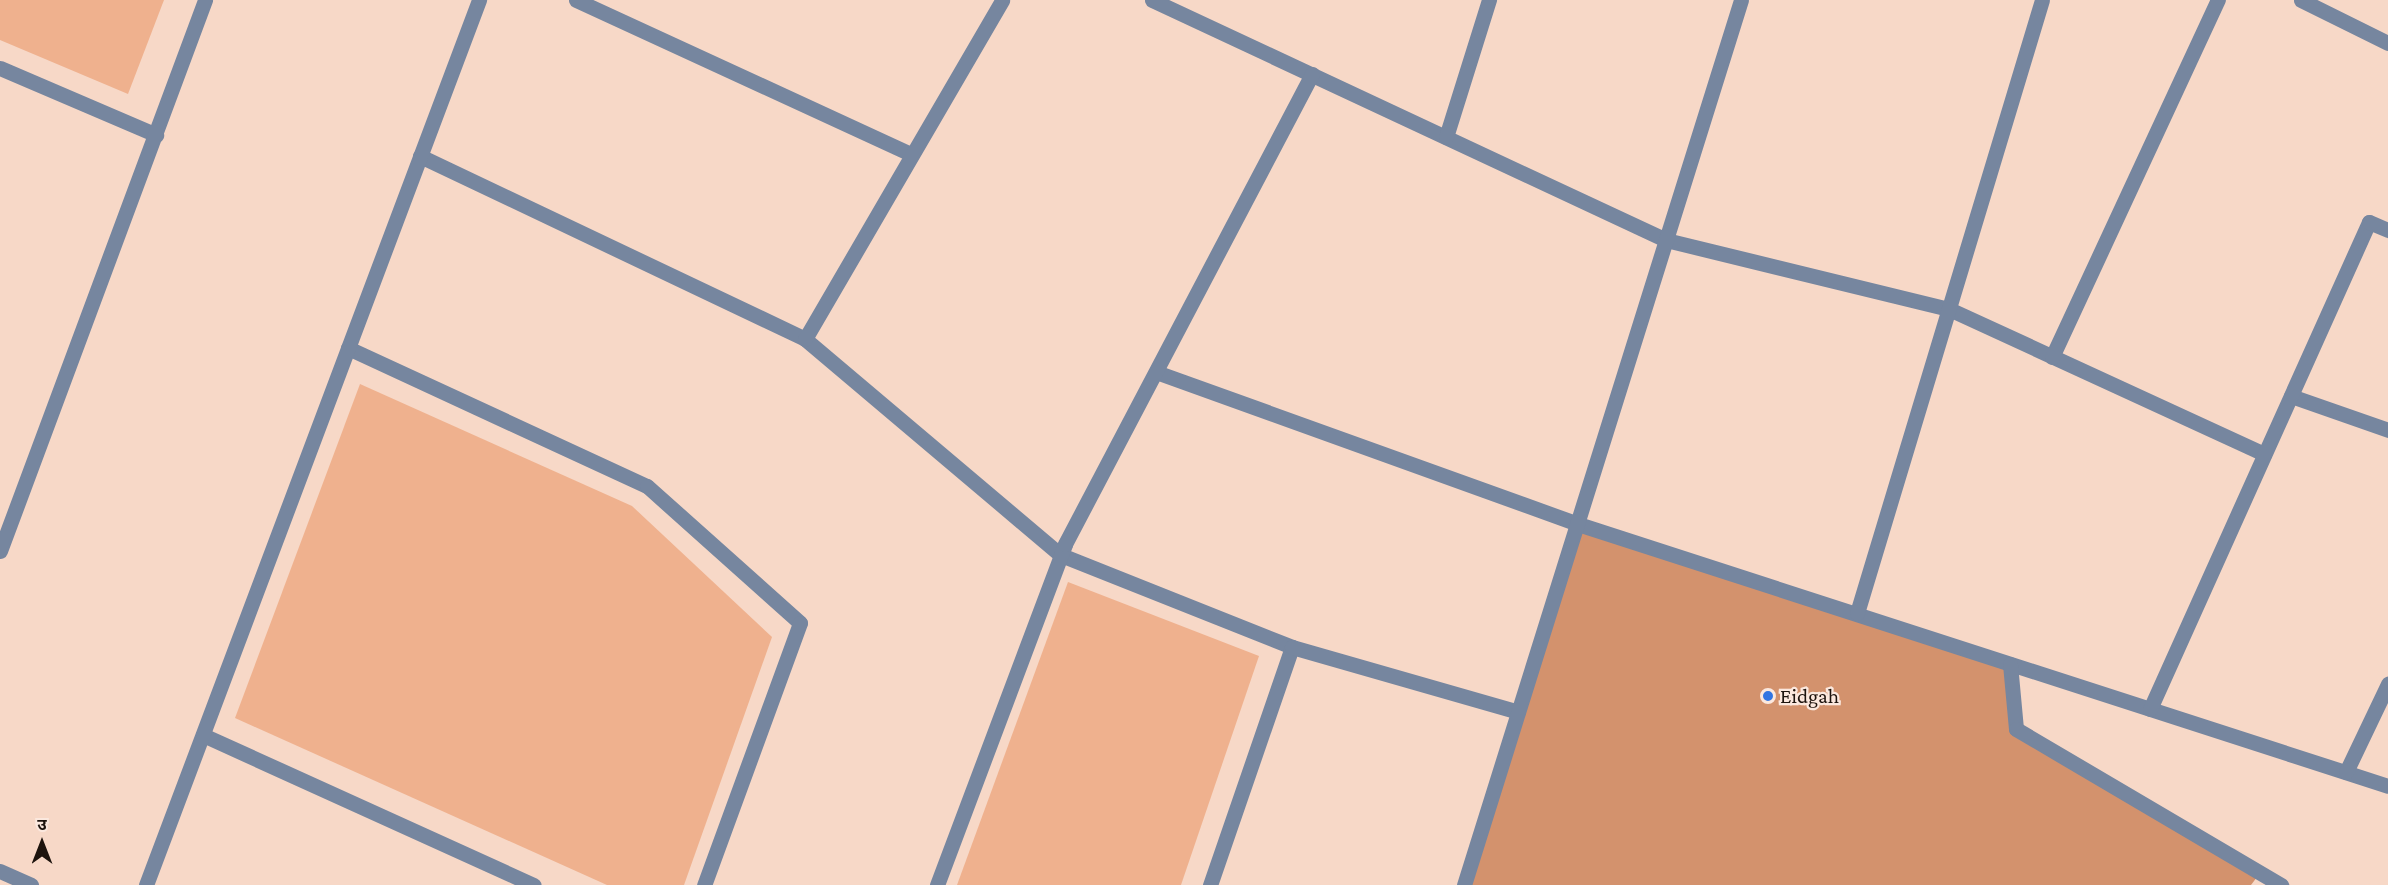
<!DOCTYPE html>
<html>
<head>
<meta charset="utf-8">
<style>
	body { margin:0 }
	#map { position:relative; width:2388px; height:885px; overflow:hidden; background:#f7d8c7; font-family:"Crimson Pro","Noto Sans Devanagari",serif }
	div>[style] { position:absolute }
	.green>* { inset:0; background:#efb18e }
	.building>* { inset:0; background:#d3926d }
	.minor>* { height:15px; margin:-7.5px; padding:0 7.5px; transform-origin:7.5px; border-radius:7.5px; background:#76869f }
	.dots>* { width:16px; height:16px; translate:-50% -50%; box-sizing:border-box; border:3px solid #fbe8de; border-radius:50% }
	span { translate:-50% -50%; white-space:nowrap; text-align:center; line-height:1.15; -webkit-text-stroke:4.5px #fbe8de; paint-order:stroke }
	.poi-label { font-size:21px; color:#1d130d }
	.left { translate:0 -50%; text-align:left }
	.north { position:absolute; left:12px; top:813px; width:60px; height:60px; -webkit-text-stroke:4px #fbe8de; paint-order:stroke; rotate:0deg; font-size:16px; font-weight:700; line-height:24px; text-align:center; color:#1d130d }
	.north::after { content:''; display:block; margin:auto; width:21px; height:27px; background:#1d130d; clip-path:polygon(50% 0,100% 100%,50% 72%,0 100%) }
</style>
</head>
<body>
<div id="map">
	<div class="green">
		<div style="clip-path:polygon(0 0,164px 0,128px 94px,0 40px)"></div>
		<div style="clip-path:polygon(360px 384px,632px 506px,772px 637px,684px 885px,607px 885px,235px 718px)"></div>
		<div style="clip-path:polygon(1068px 582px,1259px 656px,1181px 885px,957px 885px)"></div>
	</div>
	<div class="building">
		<div style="clip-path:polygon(1578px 524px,2010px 664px,2016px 729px,2260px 873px,2251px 885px,1464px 885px)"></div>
	</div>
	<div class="minor">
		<div style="left:576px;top:0;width:369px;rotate:24.7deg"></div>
		<div style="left:1152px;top:0;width:567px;rotate:25.03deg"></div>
		<div style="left:1666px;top:240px;width:291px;rotate:13.7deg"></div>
		<div style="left:1949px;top:309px;width:347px;rotate:24.7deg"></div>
		<div style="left:2301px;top:0;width:97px;rotate:26.3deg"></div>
		<div style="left:0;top:68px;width:170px;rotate:23.2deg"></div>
		<div style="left:1446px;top:137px;width:144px;rotate:-72.6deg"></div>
		<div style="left:420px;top:156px;width:426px;rotate:25.4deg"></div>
		<div style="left:805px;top:339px;width:335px;rotate:40.2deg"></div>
		<div style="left:1061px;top:555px;width:249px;rotate:21.7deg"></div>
		<div style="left:1292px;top:647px;width:252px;rotate:109deg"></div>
		<div style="left:805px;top:339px;width:392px;rotate:-59.8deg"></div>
		<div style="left:348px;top:348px;width:329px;rotate:24.8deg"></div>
		<div style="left:647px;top:486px;width:205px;rotate:41.8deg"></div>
		<div style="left:800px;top:623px;width:279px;rotate:110.1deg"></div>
		<div style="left:2052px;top:357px;width:394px;rotate:-65.1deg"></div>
		<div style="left:1156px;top:372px;width:449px;rotate:19.8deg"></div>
		<div style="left:1578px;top:524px;width:851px;rotate:17.92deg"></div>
		<div style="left:2291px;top:396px;width:103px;rotate:19.3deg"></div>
		<div style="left:0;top:551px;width:588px;rotate:-69.59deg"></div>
		<div style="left:1857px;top:613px;width:640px;rotate:-73.21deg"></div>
		<div style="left:1292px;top:647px;width:235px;rotate:16deg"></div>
		<div style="left:2010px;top:664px;width:65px;rotate:84.7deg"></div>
		<div style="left:2016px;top:729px;width:308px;rotate:30.5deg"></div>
		<div style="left:2150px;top:709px;width:534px;rotate:-65.79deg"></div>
		<div style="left:2369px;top:222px;width:21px;rotate:23deg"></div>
		<div style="left:203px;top:735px;width:363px;rotate:24.4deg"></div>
		<div style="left:2346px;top:772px;width:98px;rotate:-64.5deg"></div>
		<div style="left:0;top:871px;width:34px;rotate:24deg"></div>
		<div style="left:146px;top:885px;width:946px;rotate:-69.38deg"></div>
		<div style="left:937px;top:885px;width:364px;rotate:-69.4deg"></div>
		<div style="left:1065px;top:544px;width:531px;rotate:-62.28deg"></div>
		<div style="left:1464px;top:885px;width:927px;rotate:-72.62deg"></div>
	</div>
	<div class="dots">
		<div style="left:1768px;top:696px;background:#3275e2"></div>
	</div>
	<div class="poi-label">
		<span class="left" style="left:1780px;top:696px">Eidgah</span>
	</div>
	<div class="north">उ</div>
</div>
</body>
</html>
